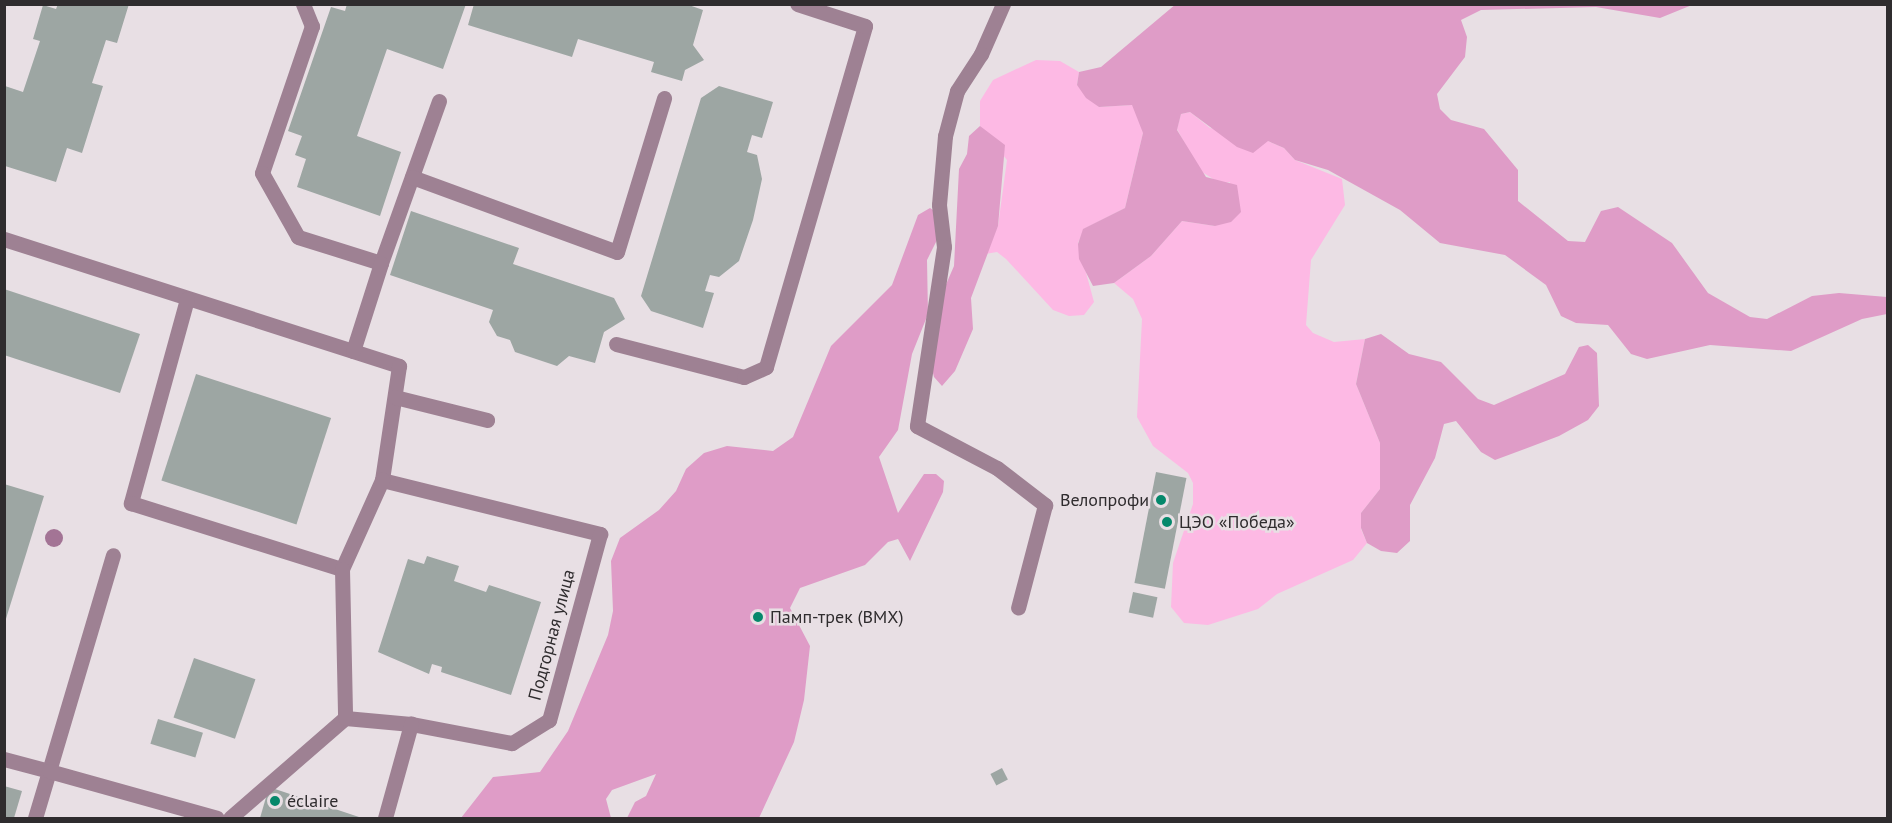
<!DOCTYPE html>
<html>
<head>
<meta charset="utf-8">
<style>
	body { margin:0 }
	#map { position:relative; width:1892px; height:823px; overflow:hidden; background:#e8dfe4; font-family:"PT Sans",sans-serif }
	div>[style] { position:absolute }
	.green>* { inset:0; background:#fdb9e4 }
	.forest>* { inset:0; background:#df9cc7 }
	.building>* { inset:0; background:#9da6a3; transform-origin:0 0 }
	.minor>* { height:15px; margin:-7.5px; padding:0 7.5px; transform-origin:7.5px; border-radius:7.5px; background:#9e8193 }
	.trees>* { width:18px; height:18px; margin:-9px; border-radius:50%; background:#a37495 }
	.dots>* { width:16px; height:16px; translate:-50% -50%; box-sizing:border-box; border:3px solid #e8dfe4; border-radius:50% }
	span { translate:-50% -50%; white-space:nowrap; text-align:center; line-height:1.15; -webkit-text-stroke:5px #e8dfe4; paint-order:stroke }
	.poi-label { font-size:18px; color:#2f2c2e }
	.right { translate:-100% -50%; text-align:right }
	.left { translate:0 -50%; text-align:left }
	.street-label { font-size:18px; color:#2f2c2e }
	.frame { position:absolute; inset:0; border:6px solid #2f2c2e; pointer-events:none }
</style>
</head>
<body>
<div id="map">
	<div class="green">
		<div style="clip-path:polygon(1036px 60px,1060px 61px,1079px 72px,1077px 85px,1099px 107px,1132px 105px,1141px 118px,1143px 133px,1125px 208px,1084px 229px,1078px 243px,1094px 302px,1084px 315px,1069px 316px,1053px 310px,1006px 259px,997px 252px,985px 254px,998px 226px,1007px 160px,980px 126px,980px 101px,993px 80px)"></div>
		<div style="clip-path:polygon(1190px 112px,1210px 128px,1268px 141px,1284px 148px,1295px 160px,1342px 179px,1345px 205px,1311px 260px,1306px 325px,1313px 333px,1334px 342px,1365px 339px,1356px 384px,1380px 443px,1380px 489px,1361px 513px,1361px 529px,1367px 543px,1353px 560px,1277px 594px,1258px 609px,1208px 625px,1184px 623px,1171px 607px,1173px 563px,1193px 504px,1193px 483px,1188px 473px,1153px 446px,1137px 417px,1142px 319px,1133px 299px,1114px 283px,1151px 256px,1182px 221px,1215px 226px,1230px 182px,1221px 184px,1199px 170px,1177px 129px,1181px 114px)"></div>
	</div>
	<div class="forest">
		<div style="clip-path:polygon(1176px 4px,1692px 5px,1660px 18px,1596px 7px,1481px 10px,1461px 20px,1467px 37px,1465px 57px,1437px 94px,1440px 109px,1451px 120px,1484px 129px,1518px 170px,1518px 201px,1568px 241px,1585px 242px,1601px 211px,1618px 207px,1672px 243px,1708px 293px,1750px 317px,1767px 319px,1812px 296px,1839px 293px,1887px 297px,1887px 314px,1862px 319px,1791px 351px,1710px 345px,1647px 359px,1631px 354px,1608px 325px,1576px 323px,1561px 316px,1546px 285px,1505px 255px,1440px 243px,1400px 210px,1328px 170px,1295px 160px,1284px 148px,1268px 141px,1253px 153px,1237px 147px,1190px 112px,1181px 114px,1177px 130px,1206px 177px,1237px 185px,1241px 212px,1231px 222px,1215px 226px,1182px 221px,1151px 256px,1114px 283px,1093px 286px,1079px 259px,1078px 244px,1083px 229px,1125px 208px,1143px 133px,1132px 105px,1099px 107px,1086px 98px,1077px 85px,1079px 72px,1101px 67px)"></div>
		<div style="clip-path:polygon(980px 126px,1005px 145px,998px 226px,971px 298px,973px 329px,955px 371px,942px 386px,934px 377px,931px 365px,944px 289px,954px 266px,959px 169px,967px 154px,969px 136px)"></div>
		<div style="clip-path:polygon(930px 208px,936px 212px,937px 240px,927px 260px,928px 314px,912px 354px,898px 430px,879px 457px,898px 513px,924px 474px,936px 474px,944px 481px,943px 492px,910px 561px,898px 539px,888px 542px,865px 565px,800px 588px,790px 608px,810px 646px,804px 700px,794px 742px,759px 818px,627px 818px,635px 802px,646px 796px,656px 774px,612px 790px,606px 799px,611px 818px,461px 818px,493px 777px,540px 772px,568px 731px,608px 635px,613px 611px,611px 561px,620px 538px,659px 510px,676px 491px,686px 469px,704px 453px,727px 446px,773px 451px,793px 437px,831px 346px,892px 285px,918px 215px)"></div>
		<div style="clip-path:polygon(1381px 334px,1409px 354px,1441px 362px,1478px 399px,1494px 405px,1565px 374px,1579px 347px,1588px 345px,1597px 353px,1599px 406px,1588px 420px,1559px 436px,1495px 460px,1481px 452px,1456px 421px,1444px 424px,1435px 458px,1410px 505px,1410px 541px,1397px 553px,1381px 551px,1367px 543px,1361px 528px,1361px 513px,1380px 489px,1380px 443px,1356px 384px,1365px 339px)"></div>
	</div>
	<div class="building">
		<div style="clip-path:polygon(58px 4px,129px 4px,117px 43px,106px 40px,92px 83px,103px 86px,82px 153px,67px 148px,56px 182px,5px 166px,5px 86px,23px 92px,40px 41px,33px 39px,43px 5px,56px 9px)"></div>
		<div style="clip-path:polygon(347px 4px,466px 4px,443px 69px,387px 49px,357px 136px,401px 152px,380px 216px,297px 187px,306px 159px,295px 155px,302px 136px,288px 131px,331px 7px,345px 11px)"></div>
		<div style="clip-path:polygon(474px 4px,686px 4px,703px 10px,693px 45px,704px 60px,685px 70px,682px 81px,651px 72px,654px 62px,578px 39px,572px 57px,468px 25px)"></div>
		<div style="clip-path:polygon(719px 86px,773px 102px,762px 138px,752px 135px,747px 152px,757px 155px,762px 179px,753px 220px,739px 261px,719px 277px,710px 275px,705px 291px,714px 293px,703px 328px,651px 311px,641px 296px,701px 98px)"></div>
		<div style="clip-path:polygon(411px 211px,519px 248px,513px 264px,614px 298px,625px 319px,604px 332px,595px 363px,569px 356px,557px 366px,515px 352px,510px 340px,497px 336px,489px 322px,493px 310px,390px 275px)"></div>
		<div style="clip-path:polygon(4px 289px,140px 334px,120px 393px,4px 355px)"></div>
		<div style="left:196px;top:374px;width:142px;height:112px;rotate:18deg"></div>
		<div style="left:1156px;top:472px;width:31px;height:113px;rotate:11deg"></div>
		<div style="clip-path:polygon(4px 484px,44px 496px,5px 622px,4px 622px)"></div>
		<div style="clip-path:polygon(427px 556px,459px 566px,454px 581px,486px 592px,489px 585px,541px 602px,511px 695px,441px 672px,442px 667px,432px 664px,429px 674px,378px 652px,408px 559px,424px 564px)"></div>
		<div style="left:1133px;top:592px;width:25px;height:21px;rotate:12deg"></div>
		<div style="left:194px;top:658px;width:65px;height:63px;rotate:19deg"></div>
		<div style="left:158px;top:719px;width:47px;height:26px;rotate:17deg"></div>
		<div style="left:1002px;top:768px;width:13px;height:13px;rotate:63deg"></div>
		<div style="clip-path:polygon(4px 786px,22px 791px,14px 818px,4px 818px)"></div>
		<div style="clip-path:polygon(269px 787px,362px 818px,260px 818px)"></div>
	</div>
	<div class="minor">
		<div style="left:303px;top:4px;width:24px;rotate:68deg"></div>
		<div style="left:312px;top:26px;width:155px;rotate:108.8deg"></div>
		<div style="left:262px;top:173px;width:73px;rotate:60.6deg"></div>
		<div style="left:298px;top:237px;width:87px;rotate:17.4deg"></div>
		<div style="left:381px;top:263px;width:172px;rotate:-70.3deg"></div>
		<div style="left:1003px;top:4px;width:55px;rotate:113.7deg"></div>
		<div style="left:981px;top:54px;width:44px;rotate:123deg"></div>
		<div style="left:957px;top:91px;width:47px;rotate:104.9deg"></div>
		<div style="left:945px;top:136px;width:69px;rotate:95deg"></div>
		<div style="left:939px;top:205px;width:42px;rotate:83.2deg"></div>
		<div style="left:944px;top:247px;width:181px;rotate:98.6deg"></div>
		<div style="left:917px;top:426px;width:90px;rotate:27.7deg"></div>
		<div style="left:997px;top:468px;width:61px;rotate:37.6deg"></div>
		<div style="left:1045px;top:505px;width:106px;rotate:104.7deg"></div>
		<div style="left:412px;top:177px;width:218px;rotate:20.1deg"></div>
		<div style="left:617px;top:252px;width:161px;rotate:-73deg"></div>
		<div style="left:4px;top:239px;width:415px;rotate:17.8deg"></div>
		<div style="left:399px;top:366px;width:115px;rotate:98.5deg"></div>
		<div style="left:382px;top:480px;width:225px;rotate:13.9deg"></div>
		<div style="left:600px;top:534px;width:193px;rotate:105.3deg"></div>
		<div style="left:549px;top:720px;width:44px;rotate:148.1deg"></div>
		<div style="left:512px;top:743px;width:103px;rotate:-169.3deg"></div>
		<div style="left:411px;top:724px;width:66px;rotate:-174.8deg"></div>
		<div style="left:345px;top:718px;width:152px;rotate:139deg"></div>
		<div style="left:187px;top:299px;width:212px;rotate:105.4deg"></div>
		<div style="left:131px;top:503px;width:221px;rotate:17.4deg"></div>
		<div style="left:342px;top:569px;width:98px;rotate:-65.8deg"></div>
		<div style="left:616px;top:344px;width:132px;rotate:14.5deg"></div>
		<div style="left:744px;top:377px;width:24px;rotate:-24deg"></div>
		<div style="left:766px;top:367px;width:355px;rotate:-73.8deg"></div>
		<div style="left:865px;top:26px;width:71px;rotate:-162.1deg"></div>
		<div style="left:353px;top:351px;width:92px;rotate:-72.3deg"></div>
		<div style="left:395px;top:397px;width:95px;rotate:14deg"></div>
		<div style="left:342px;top:569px;width:149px;rotate:88.8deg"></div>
		<div style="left:4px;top:759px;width:47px;rotate:14.9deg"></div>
		<div style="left:49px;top:771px;width:225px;rotate:-73.5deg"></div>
		<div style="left:35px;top:818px;width:49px;rotate:-73.4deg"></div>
		<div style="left:49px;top:771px;width:174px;rotate:15.6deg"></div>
		<div style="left:385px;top:818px;width:98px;rotate:-74.5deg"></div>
	</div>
	<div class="trees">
		<div style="left:54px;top:538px"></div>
	</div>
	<div class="dots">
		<div style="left:1161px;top:500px;background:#05886b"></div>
		<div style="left:1167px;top:522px;background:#05886b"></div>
		<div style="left:758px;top:617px;background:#05886b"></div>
		<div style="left:275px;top:801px;background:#05886b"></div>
	</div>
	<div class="poi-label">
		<span class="right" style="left:1149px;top:500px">Велопрофи</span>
		<span class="left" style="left:1179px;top:522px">ЦЭО «Победа»</span>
		<span class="left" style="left:770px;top:617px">Памп-трек (BMX)</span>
		<span class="left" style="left:287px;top:801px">éclaire</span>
	</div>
	<div class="street-label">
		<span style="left:552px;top:635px;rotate:-75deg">Подгорная улица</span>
	</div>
	<div class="frame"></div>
</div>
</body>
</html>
